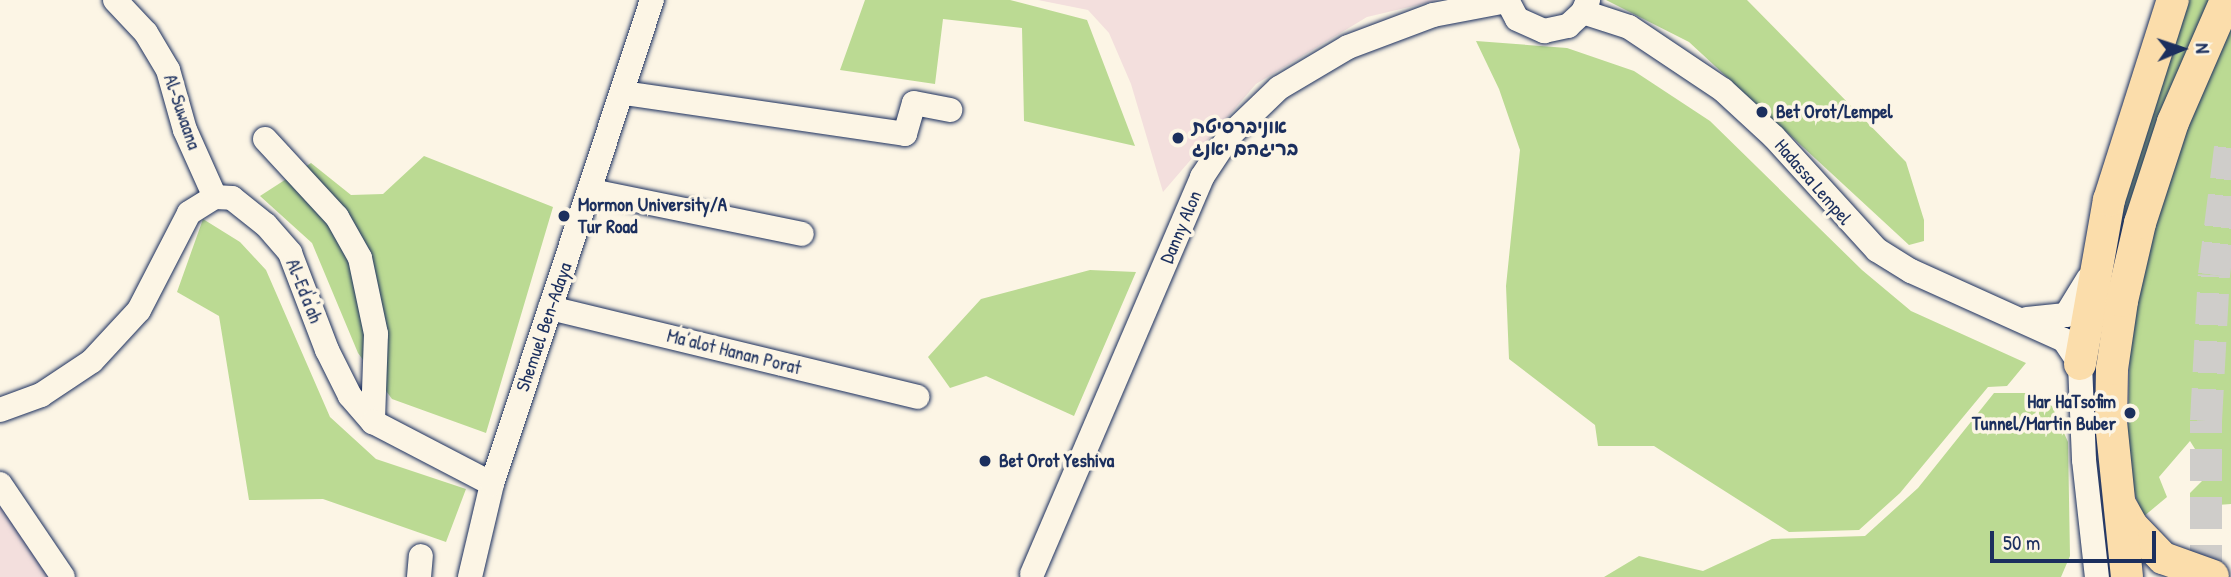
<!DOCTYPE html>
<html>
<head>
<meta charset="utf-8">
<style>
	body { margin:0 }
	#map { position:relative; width:2231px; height:577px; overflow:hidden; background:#fcf5e5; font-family:"Patrick Hand","Playpen Sans Hebrew",sans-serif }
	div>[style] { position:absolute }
	.built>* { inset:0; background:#f3dfdd }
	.green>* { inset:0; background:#bbda93 }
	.major-tunnel>* { height:32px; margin-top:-16px; transform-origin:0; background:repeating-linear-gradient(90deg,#cfcdca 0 32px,transparent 0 48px) }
	.roads { filter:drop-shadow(0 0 2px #1b2f5e) drop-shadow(0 0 2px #1b2f5e) }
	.minor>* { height:24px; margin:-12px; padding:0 12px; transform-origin:12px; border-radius:12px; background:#fcf5e5 }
	.major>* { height:32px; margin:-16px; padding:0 16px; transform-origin:16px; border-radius:16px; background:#fbddab }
	.dots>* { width:19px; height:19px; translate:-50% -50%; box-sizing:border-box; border:4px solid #fcf5e5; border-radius:50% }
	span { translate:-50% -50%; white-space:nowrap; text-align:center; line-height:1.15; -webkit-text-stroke:7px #fcf5e5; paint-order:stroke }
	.street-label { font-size:19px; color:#1b2f5e }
	.poi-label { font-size:19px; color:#1b2f5e; font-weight:700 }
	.left { translate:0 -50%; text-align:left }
	.right { translate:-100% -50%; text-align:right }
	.north { position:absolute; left:2147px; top:14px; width:70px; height:70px; -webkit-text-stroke:5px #fcf5e5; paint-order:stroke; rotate:88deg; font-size:19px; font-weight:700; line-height:28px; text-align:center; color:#1b2f5e }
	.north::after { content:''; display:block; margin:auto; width:24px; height:32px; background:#1b2f5e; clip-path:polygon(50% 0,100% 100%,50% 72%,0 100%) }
	.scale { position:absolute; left:1990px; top:531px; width:166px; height:32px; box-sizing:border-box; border:4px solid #1b2f5e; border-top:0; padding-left:9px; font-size:21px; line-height:24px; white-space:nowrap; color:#1b2f5e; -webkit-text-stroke:5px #fcf5e5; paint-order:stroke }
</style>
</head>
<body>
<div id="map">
	<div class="built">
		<div style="clip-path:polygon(1038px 0,1439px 0,1367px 17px,1256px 84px,1163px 192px,1131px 84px,1109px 33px,1088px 10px)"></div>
		<div style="clip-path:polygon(0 497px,50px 577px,0 577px)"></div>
	</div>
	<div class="green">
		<div style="clip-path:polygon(865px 0,1010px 0,1087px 20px,1135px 146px,1024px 121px,1022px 28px,943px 19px,935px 84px,840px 70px)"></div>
		<div style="clip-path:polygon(1606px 0,1747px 0,1906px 162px,1924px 220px,1924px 241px,1909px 245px,1689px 42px)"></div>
		<div style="clip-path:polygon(2183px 0,2212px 0,2106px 351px,2091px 347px,2116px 208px)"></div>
		<div style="clip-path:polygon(2231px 11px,2231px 504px,2190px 507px,2190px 493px,2210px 473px,2190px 441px,2159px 477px,2167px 497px,2143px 517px,2127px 472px,2130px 339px,2149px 244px,2179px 144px)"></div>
		<div style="clip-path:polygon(1476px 41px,1567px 48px,1634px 71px,1710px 121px,1862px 270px,1911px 311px,2026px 363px,2007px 386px,1988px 387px,1900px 493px,1859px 530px,1789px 532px,1654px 446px,1598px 446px,1595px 425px,1509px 359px,1506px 286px,1520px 150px,1499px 89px)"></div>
		<div style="clip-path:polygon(424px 156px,553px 207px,486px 433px,392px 399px,358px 353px,312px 243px,260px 196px,311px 163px,351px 195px,383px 194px)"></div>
		<div style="clip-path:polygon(203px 219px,240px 242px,266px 270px,330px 417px,376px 459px,466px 489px,446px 542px,323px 499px,249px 500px,219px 316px,177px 292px)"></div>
		<div style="clip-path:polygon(1090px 270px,1136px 272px,1074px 416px,986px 376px,950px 388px,928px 357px,981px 299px)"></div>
		<div style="clip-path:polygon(1994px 393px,2026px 393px,2052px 406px,2068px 442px,2070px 556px,2061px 577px,1604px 577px,1639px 556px,1703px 571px,1772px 539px,1865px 536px,1918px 488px)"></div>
	</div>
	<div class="major-tunnel">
		<div style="left:2206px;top:577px;width:156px;rotate:-90deg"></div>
		<div style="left:2206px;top:421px;width:146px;rotate:-86.9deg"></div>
		<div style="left:2214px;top:275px;width:135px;rotate:-82.8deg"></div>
	</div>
	<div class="roads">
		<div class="minor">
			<div style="left:115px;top:0;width:45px;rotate:46.8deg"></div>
			<div style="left:146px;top:33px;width:43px;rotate:59.3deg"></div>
			<div style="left:168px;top:70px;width:62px;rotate:74.2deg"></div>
			<div style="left:185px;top:130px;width:73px;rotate:65.9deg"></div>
			<div style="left:1507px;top:0;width:21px;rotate:62deg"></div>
			<div style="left:1517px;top:19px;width:30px;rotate:24deg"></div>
			<div style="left:1544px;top:31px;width:25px;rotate:-12deg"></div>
			<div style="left:1568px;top:26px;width:21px;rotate:-43deg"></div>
			<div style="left:1583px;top:12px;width:13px;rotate:-67deg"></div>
			<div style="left:1583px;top:12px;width:48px;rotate:18.1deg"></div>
			<div style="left:1629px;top:27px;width:113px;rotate:33.8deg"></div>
			<div style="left:1723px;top:90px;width:69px;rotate:42.7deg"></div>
			<div style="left:1774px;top:137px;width:153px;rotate:47.7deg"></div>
			<div style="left:1877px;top:250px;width:40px;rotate:32deg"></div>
			<div style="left:1911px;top:271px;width:168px;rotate:24.3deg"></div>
			<div style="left:2064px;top:340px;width:29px;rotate:56deg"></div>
			<div style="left:2080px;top:364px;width:96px;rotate:87.6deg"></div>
			<div style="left:2084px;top:460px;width:118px;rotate:83.7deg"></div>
			<div style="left:624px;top:93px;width:284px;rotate:8.3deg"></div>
			<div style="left:905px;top:134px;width:32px;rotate:-74deg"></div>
			<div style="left:914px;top:103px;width:37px;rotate:11deg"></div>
			<div style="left:265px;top:139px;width:106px;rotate:47.3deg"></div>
			<div style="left:337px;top:217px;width:47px;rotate:60.7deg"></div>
			<div style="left:360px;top:258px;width:78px;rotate:78.1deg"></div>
			<div style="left:376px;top:334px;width:88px;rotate:92deg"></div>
			<div style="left:591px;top:191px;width:215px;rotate:11.5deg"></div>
			<div style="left:550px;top:308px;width:378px;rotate:13.6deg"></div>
			<div style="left:2027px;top:319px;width:39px;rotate:-6deg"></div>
			<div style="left:2066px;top:315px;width:42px;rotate:-58.6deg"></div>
			<div style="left:0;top:410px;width:44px;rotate:-20.1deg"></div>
			<div style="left:41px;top:395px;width:61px;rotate:-33.7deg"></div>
			<div style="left:92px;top:361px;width:69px;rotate:-47.3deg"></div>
			<div style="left:139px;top:310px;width:109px;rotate:-62.7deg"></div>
			<div style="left:189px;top:213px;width:31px;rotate:-32deg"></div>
			<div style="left:215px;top:197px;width:17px;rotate:3deg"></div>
			<div style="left:232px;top:198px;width:43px;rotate:38.5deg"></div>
			<div style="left:266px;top:225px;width:37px;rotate:49deg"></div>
			<div style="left:290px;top:253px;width:104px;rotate:69.1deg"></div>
			<div style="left:327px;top:350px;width:51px;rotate:63.4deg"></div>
			<div style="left:350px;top:396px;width:35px;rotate:49deg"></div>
			<div style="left:373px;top:422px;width:134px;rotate:27.5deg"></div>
			<div style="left:0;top:484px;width:112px;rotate:55.9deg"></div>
			<div style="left:1032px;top:574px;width:432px;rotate:-66.8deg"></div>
			<div style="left:1202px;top:177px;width:50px;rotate:-56.3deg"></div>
			<div style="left:1230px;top:135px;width:68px;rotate:-43.8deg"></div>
			<div style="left:1279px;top:88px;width:80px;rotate:-30.7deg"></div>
			<div style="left:1348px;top:47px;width:91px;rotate:-20.6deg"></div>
			<div style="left:1433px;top:15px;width:75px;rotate:-10.7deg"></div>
			<div style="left:419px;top:577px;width:21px;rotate:-85deg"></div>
			<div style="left:470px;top:577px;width:96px;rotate:-76.7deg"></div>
			<div style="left:492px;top:484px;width:510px;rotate:-71.71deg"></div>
		</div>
		<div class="major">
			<div style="left:2080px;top:364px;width:167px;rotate:-80deg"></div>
			<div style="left:2109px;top:200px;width:210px;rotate:-72.3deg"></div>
			<div style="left:2121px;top:506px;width:23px;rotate:61deg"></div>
			<div style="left:2132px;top:526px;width:45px;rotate:45.9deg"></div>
			<div style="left:2163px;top:558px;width:53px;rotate:19.8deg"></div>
			<div style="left:2127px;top:577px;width:156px;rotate:-95.9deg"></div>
			<div style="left:2111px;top:422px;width:53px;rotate:-88.9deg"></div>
			<div style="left:2112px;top:369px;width:69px;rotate:-81.6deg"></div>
			<div style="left:2122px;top:301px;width:80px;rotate:-77deg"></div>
			<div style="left:2140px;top:223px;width:106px;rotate:-71.9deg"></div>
			<div style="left:2173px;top:122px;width:133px;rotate:-66.5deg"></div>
		</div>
	</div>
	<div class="dots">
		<div style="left:1762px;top:112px;background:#1b2f5e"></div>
		<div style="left:1178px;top:138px;background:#1b2f5e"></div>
		<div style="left:564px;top:216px;background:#1b2f5e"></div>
		<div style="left:2130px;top:413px;background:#1b2f5e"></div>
		<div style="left:985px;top:461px;background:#1b2f5e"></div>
	</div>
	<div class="street-label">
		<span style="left:182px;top:112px;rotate:71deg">Al-Suwaana</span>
		<span style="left:1813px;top:182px;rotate:49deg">Hadassa Lempel</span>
		<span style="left:1181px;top:227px;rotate:-67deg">Danny Alon</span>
		<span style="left:304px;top:291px;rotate:68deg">Al-Ed'a'ah</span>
		<span style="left:544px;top:327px;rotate:-71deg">Shemuel Ben-Adaya</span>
		<span style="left:734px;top:352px;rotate:14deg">Ma’alot Hanan Porat</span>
	</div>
	<div class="poi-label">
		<span class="left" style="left:1776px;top:112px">Bet Orot/Lempel</span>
		<span class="left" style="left:1192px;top:138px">אוניברסיטת<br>בריגהם יאנג</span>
		<span class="left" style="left:578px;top:216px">Mormon University/A<br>Tur Road</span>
		<span class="right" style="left:2116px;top:413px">Har HaTsofim<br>Tunnel/Martin Buber</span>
		<span class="left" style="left:999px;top:461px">Bet Orot Yeshiva</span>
	</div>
	<div class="north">N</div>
	<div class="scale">50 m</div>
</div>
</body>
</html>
